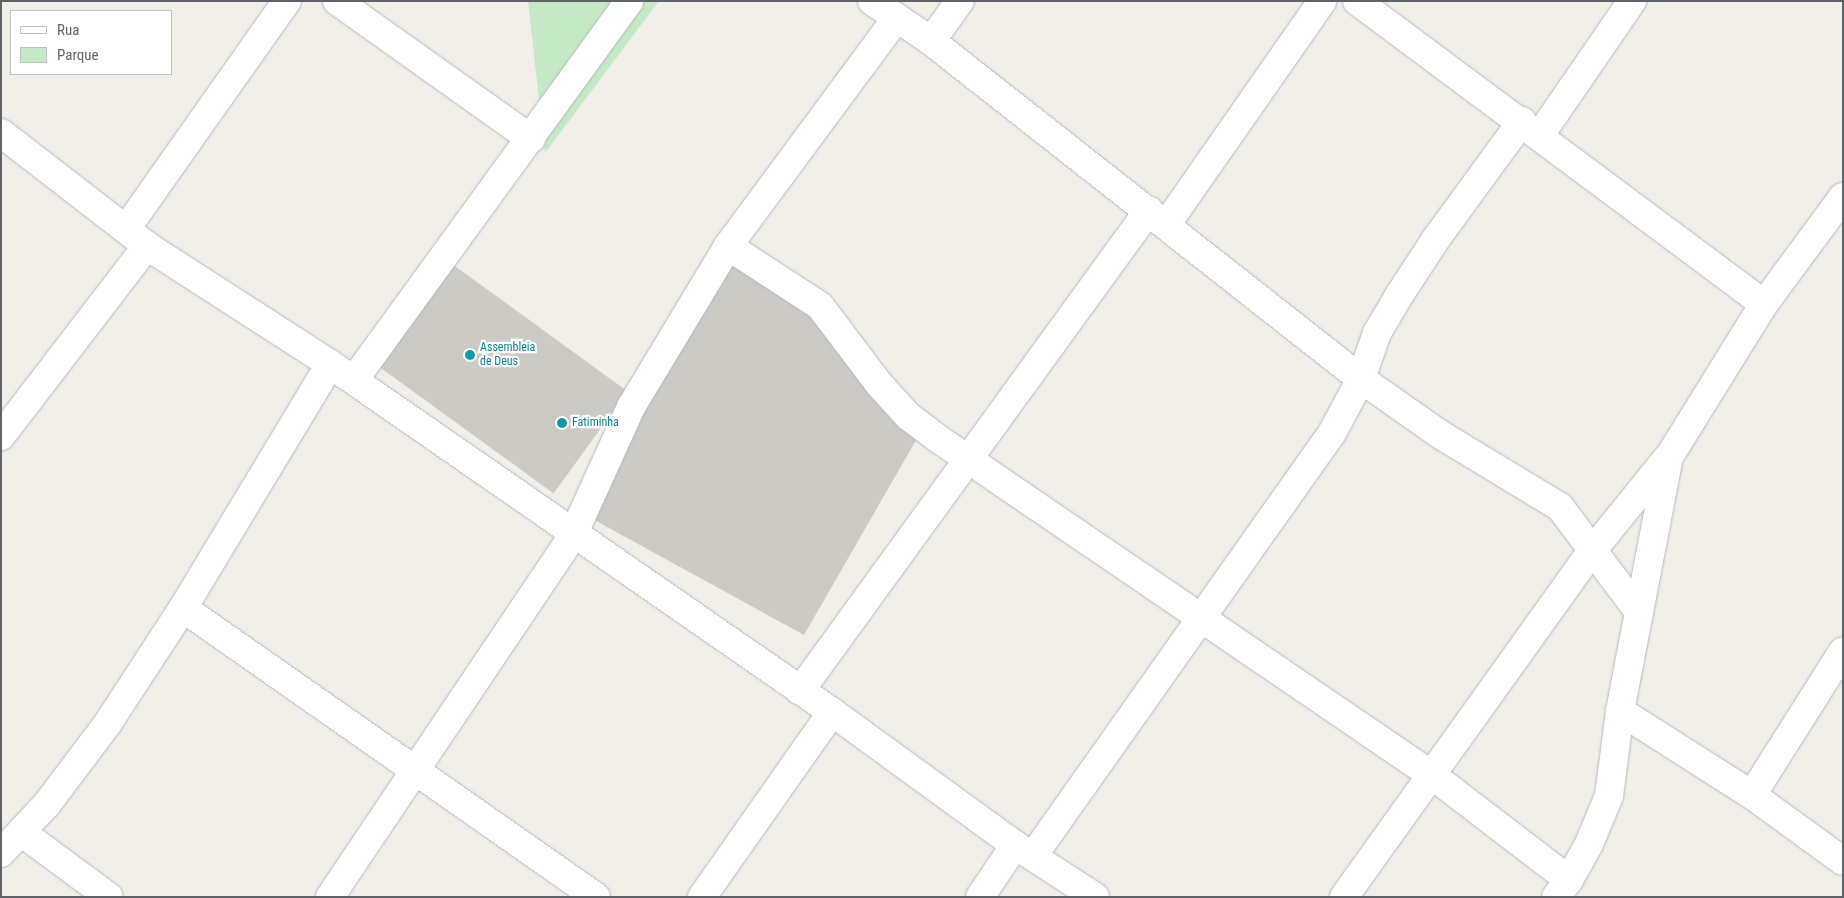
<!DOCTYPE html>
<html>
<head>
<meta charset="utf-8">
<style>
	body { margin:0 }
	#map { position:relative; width:1844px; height:898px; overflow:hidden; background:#f1efe8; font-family:"Roboto Condensed",sans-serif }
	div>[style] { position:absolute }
	.green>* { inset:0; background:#c5e8c5 }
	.building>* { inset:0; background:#cccac5; transform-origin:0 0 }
	.roads { filter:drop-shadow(0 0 1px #b5b8bc) drop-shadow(0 0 1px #b5b8bc) }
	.minor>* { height:28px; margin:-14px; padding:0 14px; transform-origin:14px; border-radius:14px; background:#fff }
	.dots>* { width:14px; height:14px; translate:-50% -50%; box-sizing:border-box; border:2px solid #fff; border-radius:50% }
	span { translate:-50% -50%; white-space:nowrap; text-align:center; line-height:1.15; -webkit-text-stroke:4.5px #fff; paint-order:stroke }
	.culture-label { font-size:12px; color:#0d838f }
	.left { translate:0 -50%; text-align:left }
	.frame { position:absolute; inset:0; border:2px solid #5f6368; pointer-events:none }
	.legend { position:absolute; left:10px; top:10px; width:162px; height:65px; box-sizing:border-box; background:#fff; border:1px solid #bfc1c3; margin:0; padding:6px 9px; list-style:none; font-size:15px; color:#5f6368 }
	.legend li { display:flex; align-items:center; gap:10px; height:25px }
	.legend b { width:25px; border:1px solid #bfc1c3 }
</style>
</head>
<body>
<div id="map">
	<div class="green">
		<div style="clip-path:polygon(528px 1px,659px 1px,545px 153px)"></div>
	</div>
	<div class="building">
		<div style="clip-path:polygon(730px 258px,822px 319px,919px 435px,804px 635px,587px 516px,643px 407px)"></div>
		<div style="left:448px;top:261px;width:222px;height:126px;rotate:36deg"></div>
	</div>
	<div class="roads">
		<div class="minor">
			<div style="left:337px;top:1px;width:238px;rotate:35.4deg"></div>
			<div style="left:872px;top:1px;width:71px;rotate:34.1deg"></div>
			<div style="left:931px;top:41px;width:547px;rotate:38.17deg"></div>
			<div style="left:1361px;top:379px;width:98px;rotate:35deg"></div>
			<div style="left:1441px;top:435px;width:139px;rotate:31.2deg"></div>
			<div style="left:1560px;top:507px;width:131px;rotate:53deg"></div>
			<div style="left:1357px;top:1px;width:507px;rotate:36.67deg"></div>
			<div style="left:931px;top:41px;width:49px;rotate:-54.1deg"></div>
			<div style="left:1px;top:133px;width:185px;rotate:37.7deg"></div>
			<div style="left:147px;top:246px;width:218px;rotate:32.8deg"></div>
			<div style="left:330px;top:364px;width:611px;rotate:34.73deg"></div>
			<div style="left:832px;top:712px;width:226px;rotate:36deg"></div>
			<div style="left:1015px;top:845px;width:95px;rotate:33deg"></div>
			<div style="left:1540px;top:135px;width:163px;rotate:-55.5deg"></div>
			<div style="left:1166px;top:225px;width:273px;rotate:-55.1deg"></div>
			<div style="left:126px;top:229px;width:279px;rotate:-54.8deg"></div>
			<div style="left:728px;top:246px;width:110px;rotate:33.1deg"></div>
			<div style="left:820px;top:306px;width:98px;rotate:52.9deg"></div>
			<div style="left:879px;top:384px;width:43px;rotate:47.8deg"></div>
			<div style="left:908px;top:416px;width:36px;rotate:37deg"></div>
			<div style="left:937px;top:438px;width:600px;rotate:34.27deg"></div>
			<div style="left:1433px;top:776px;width:171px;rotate:37.4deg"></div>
			<div style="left:354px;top:380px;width:468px;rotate:-54deg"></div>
			<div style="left:1px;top:436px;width:240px;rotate:-52.5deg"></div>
			<div style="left:183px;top:608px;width:504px;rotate:34.98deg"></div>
			<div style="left:800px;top:691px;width:594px;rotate:-54.04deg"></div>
			<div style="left:1620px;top:711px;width:156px;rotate:32.5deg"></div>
			<div style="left:1752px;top:795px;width:112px;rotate:36deg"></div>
			<div style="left:1752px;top:795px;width:170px;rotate:-57.7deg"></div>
			<div style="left:21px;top:832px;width:109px;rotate:36.5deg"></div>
			<div style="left:1px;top:853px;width:67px;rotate:-46.8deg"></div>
			<div style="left:47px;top:804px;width:101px;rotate:-53deg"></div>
			<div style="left:108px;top:723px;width:137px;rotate:-56.9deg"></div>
			<div style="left:183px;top:608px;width:285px;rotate:-58.9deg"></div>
			<div style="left:1033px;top:856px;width:518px;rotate:-54.75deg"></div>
			<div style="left:1332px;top:433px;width:61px;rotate:-61.8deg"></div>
			<div style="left:1361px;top:379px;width:49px;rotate:-70.8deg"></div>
			<div style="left:1377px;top:333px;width:45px;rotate:-59.5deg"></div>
			<div style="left:1400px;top:294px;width:66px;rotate:-56.8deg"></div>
			<div style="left:1436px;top:239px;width:146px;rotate:-53.9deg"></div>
			<div style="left:330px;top:897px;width:436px;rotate:-56.1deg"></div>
			<div style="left:573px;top:535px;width:141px;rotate:-65.6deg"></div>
			<div style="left:631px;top:407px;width:188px;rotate:-58.9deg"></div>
			<div style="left:728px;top:246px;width:284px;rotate:-53.5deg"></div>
			<div style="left:702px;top:897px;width:226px;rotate:-54.9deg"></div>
			<div style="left:980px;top:897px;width:63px;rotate:-56.1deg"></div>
			<div style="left:1344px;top:897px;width:426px;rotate:-54.4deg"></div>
			<div style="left:1592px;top:551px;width:121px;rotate:-51deg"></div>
			<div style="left:1556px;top:897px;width:21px;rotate:-53deg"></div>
			<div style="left:1569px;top:880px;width:41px;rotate:-60.9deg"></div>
			<div style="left:1589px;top:844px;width:52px;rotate:-67.4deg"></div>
			<div style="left:1609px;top:796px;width:86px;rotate:-82.6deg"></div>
			<div style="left:1620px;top:711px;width:259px;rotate:-79.1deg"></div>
			<div style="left:1669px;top:457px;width:180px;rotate:-58.2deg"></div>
			<div style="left:1764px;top:304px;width:133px;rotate:-53.6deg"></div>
		</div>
	</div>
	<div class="dots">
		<div style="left:470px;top:355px;background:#0f9aa8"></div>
		<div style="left:562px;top:423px;background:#0f9aa8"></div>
	</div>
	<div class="culture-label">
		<span class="left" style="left:480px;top:355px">Assembleia<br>de Deus</span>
		<span class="left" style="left:572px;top:423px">Fatiminha</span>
	</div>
	<div class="frame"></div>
	<ul class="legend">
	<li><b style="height:6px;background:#fff"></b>Rua</li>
	<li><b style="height:14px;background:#c5e8c5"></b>Parque</li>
	</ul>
</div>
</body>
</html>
